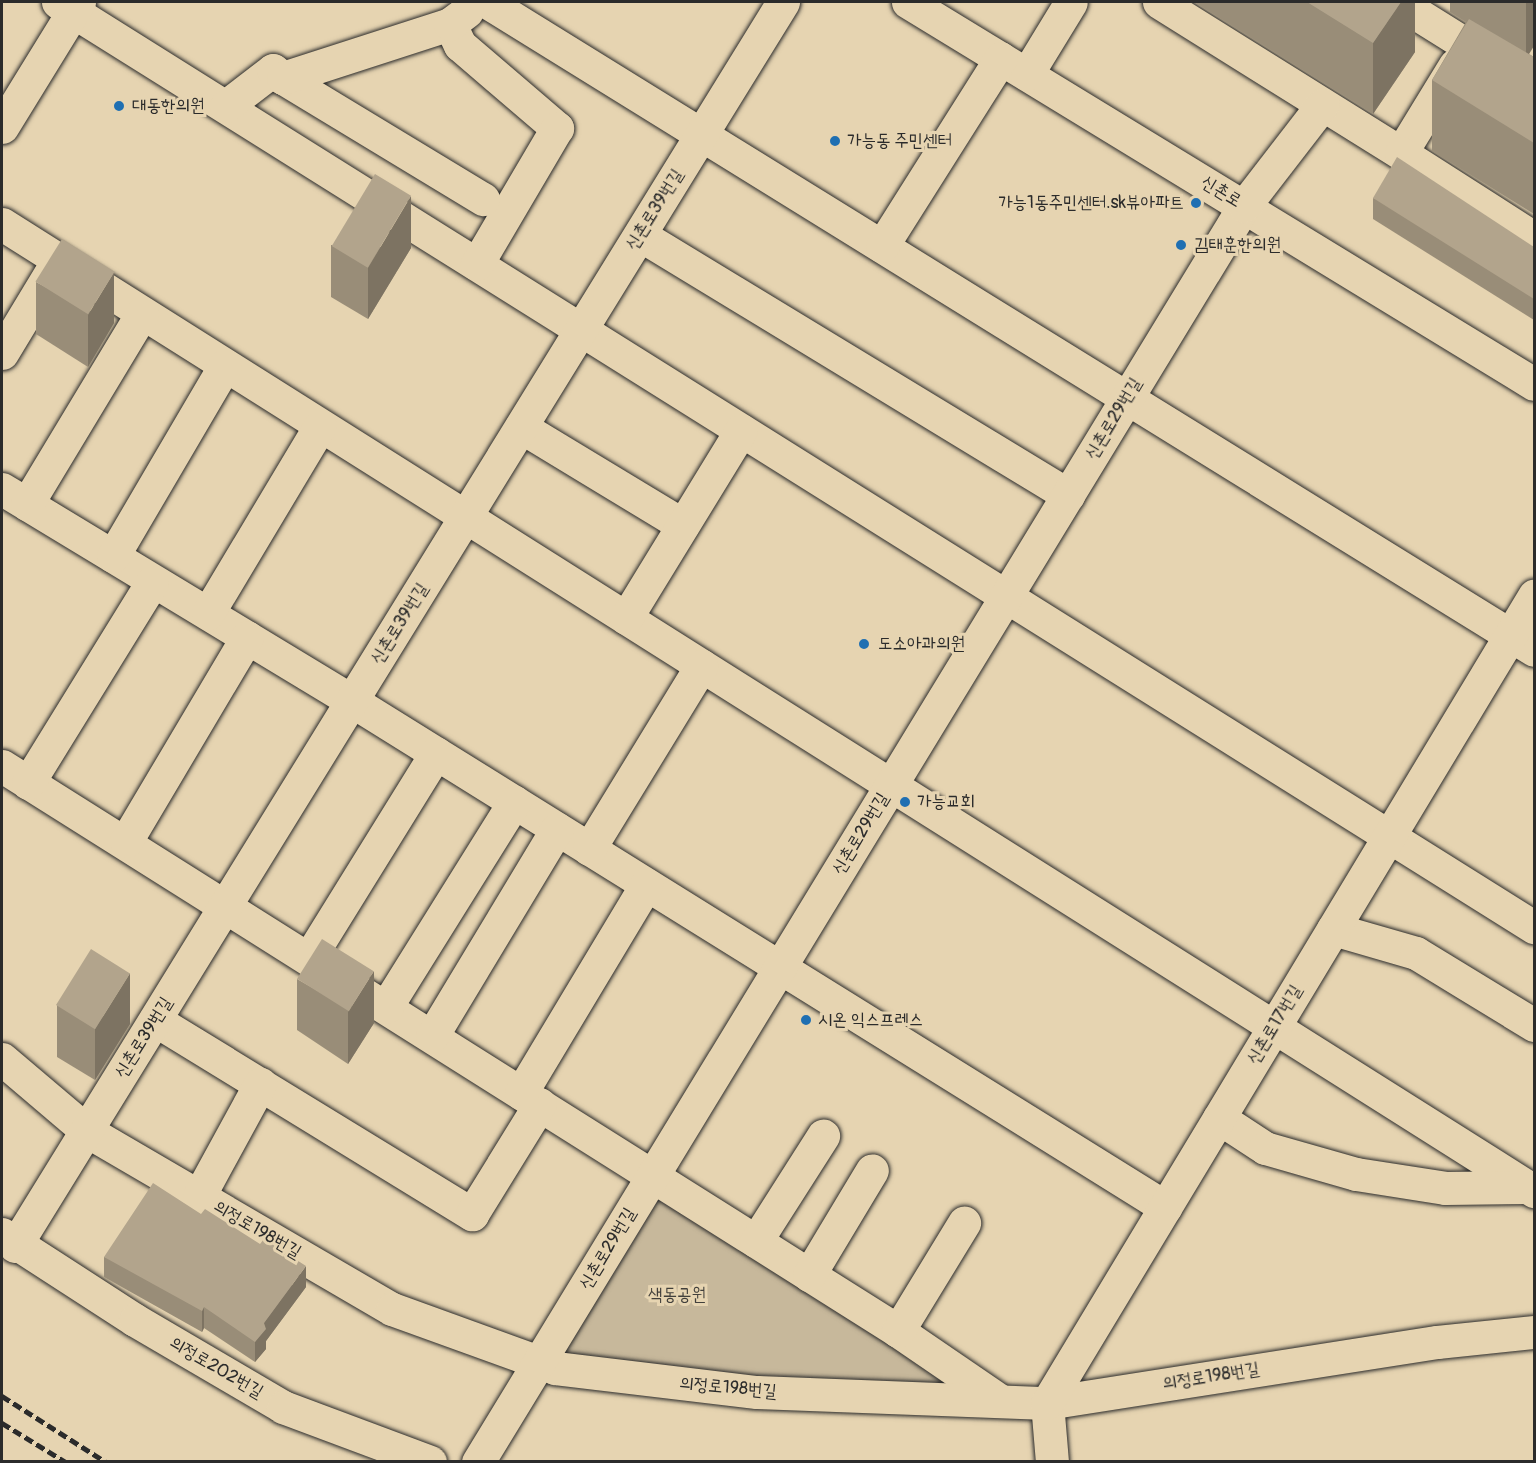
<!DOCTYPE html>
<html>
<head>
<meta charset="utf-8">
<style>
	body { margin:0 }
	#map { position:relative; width:1536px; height:1463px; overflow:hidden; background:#e6d4b1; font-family:Pangolin,"Poor Story",sans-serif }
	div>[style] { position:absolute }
	.green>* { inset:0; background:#c7b89b }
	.roads { filter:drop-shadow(0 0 2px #2b2b2b) drop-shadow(0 0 2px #2b2b2b) }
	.minor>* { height:33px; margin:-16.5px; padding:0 16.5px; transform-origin:16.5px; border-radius:16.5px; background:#e6d4b1 }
	.rail>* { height:4.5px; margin-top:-2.25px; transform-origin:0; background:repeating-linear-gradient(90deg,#2b2b2b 0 9px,transparent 0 13.5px) }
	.wall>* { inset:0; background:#998d78 }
	.shaded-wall>* { inset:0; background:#7d7362 }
	.building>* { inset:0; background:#b2a48c; transform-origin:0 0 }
	.dots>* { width:16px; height:16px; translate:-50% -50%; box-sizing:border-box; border:3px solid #e6d4b1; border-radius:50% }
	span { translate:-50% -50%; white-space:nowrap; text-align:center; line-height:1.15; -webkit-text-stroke:6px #e6d4b1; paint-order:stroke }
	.poi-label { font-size:18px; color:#2b2b2b }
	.left { translate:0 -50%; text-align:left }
	.right { translate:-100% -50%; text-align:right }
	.street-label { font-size:18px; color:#2b2b2b }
	.park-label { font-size:18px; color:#42403c }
	.frame { position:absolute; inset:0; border:3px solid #2b2b2b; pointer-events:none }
</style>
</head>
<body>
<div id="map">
	<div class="green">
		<div style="clip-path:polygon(654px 1188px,966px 1386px,821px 1384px,548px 1351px)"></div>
	</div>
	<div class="roads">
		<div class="minor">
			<div style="left:58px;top:2px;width:1742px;rotate:32.08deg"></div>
			<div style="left:487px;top:2px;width:1231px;rotate:31.75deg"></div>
			<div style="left:908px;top:2px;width:733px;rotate:31.39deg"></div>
			<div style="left:1159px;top:2px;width:285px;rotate:32deg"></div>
			<div style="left:1401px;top:153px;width:103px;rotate:-58.5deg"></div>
			<div style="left:1398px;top:2px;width:160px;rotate:32deg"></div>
			<div style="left:450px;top:24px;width:23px;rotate:65deg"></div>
			<div style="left:460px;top:45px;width:128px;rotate:40.6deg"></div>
			<div style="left:557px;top:128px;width:158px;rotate:120.5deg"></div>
			<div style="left:1027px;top:74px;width:84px;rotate:-58.6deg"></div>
			<div style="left:283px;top:78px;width:234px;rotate:31.2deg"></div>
			<div style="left:226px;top:106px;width:59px;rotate:-37.5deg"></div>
			<div style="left:273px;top:70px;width:13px;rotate:39deg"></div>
			<div style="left:283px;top:78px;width:176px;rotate:-17.9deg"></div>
			<div style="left:450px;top:24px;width:21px;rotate:-37deg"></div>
			<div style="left:2px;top:127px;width:147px;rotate:-58.4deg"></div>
			<div style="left:1401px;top:153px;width:158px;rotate:32.6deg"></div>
			<div style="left:2px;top:224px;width:1812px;rotate:32.26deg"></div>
			<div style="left:640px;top:235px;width:501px;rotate:31.28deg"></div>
			<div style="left:882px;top:246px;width:222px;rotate:-57.7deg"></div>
			<div style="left:2px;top:353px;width:109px;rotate:-58.9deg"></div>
			<div style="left:521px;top:427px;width:189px;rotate:31.2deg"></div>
			<div style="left:2px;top:489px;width:409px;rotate:31.2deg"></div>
			<div style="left:352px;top:701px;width:958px;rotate:31.9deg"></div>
			<div style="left:27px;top:504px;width:223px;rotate:-58.9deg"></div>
			<div style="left:113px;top:556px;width:221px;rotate:-59.6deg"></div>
			<div style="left:208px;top:613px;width:218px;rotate:-59.1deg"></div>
			<div style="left:626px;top:618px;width:220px;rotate:-58.5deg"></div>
			<div style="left:2px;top:766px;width:1059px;rotate:32.23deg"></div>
			<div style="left:898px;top:1331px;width:122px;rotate:34.3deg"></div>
			<div style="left:28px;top:783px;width:236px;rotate:-58.3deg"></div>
			<div style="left:126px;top:841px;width:237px;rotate:-59.3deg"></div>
			<div style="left:589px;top:849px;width:215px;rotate:-58.5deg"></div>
			<div style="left:1333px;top:929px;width:86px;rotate:16.1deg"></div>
			<div style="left:1416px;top:953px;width:138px;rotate:31.4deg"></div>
			<div style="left:309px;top:958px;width:241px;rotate:-58.2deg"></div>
			<div style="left:386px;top:1007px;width:242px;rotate:-58deg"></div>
			<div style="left:155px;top:1020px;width:372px;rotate:31.5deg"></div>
			<div style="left:472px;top:1214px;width:129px;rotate:-58.3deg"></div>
			<div style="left:432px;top:1036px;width:242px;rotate:-58.9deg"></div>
			<div style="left:2px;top:1059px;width:111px;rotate:40.3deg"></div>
			<div style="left:87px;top:1131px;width:353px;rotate:30.3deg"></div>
			<div style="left:392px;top:1309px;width:173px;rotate:19.9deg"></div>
			<div style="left:555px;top:1368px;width:203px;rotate:6.8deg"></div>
			<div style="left:757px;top:1392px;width:290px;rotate:2.2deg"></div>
			<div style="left:1047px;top:1403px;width:395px;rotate:-8.9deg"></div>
			<div style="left:1437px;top:1342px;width:98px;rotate:-5.9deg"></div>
			<div style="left:521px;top:1093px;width:243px;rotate:-59deg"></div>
			<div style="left:1219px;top:1118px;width:55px;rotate:33.1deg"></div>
			<div style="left:1265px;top:1148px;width:95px;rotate:15.9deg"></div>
			<div style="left:1356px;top:1174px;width:90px;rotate:8.9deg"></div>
			<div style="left:1445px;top:1188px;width:83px;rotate:-0.7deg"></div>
			<div style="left:199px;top:1196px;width:128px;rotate:-61.4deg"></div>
			<div style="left:2px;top:1234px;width:158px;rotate:32.9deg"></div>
			<div style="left:135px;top:1320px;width:172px;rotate:30.4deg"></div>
			<div style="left:283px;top:1407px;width:157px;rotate:20.5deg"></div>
			<div style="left:756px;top:1241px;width:125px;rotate:-57.5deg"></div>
			<div style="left:15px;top:1246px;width:1462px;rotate:-58.31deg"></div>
			<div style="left:809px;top:1275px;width:122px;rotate:-59deg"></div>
			<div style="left:898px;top:1331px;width:127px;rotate:-58.6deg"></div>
			<div style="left:478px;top:1462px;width:1471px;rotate:-58.62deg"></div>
			<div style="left:1244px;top:206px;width:128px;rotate:-52.3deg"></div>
			<div style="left:1052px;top:1462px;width:59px;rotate:-94.8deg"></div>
			<div style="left:1047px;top:1403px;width:943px;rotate:-58.89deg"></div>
		</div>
	</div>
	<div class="rail">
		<div style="left:2px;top:1396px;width:123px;rotate:32.4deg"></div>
		<div style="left:2px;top:1423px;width:75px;rotate:31.4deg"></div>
	</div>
	<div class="wall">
		<div style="clip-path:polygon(1194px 2px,1415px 2px,1415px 52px,1373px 114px)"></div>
		<div style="clip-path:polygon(1450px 2px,1534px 2px,1529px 54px,1534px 57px,1534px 214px,1432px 151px,1432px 80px,1466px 22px,1450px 12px)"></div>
		<div style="clip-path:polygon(1373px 198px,1534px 247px,1534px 320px,1373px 219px)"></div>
		<div style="clip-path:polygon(331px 245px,411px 248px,368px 319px,331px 297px)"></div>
		<div style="clip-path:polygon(36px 282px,114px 323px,88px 367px,36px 334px)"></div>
		<div style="clip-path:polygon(297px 979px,374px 1023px,348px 1064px,297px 1030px)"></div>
		<div style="clip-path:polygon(57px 1005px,130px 1024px,95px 1080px,57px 1057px)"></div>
		<div style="clip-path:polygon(104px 1257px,306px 1287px,266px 1341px,266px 1349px,255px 1362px,204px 1328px,202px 1332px,104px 1277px)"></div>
	</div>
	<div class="shaded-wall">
		<div style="clip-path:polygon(1401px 2px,1415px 2px,1415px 52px,1373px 114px,1373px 43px)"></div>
		<div style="clip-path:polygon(1526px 2px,1534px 2px,1534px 46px,1526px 59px)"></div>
		<div style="clip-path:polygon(411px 196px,411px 248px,368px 319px,368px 268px)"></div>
		<div style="clip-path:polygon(114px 272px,114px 323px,88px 367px,88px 315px)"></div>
		<div style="clip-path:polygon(374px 971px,374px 1023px,348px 1064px,348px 1012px)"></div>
		<div style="clip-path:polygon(130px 973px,130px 1024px,95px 1080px,95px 1029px)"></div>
		<div style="clip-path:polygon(306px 1266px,306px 1287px,266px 1341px,266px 1349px,255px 1362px,255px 1342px,264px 1323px)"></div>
		<div style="clip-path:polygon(204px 1307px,204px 1328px,202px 1332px,202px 1311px)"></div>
	</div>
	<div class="building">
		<div style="clip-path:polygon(1307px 2px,1401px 2px,1373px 43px)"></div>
		<div style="clip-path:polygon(1469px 19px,1534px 57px,1534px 143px,1432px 80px)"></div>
		<div style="clip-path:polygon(1397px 157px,1534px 247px,1534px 299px,1373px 198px)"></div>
		<div style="left:375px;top:174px;width:42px;height:84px;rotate:31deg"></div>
		<div style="left:62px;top:239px;width:62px;height:50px;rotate:32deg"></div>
		<div style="left:322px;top:939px;width:61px;height:47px;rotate:32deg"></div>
		<div style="left:91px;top:949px;width:46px;height:66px;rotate:32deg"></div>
		<div style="clip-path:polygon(153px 1183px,201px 1214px,205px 1209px,260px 1244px,264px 1239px,306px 1266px,264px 1323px,266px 1329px,255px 1342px,204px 1307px,202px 1311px,104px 1257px)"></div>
	</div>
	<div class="dots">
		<div style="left:119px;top:106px;background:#1f6fb2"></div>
		<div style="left:835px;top:141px;background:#1f6fb2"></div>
		<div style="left:1196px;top:203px;background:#1f6fb2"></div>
		<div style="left:1181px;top:245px;background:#1f6fb2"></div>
		<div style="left:864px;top:644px;background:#1f6fb2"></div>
		<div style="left:905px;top:802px;background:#1f6fb2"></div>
		<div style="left:806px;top:1020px;background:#1f6fb2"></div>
	</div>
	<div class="poi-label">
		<span class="left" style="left:132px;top:106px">대동한의원</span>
		<span class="left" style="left:847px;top:141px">가능동 주민센터</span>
		<span class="right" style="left:1184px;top:203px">가능1동주민센터.sk뷰아파트</span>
		<span class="left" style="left:1194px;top:245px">김태훈한의원</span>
		<span class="left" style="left:878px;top:644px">도소아과의원</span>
		<span class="left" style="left:917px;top:802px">가능교회</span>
		<span class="left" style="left:818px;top:1020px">시온 익스프레스</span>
	</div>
	<div class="street-label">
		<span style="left:1221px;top:192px;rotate:31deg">신촌로</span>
		<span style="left:655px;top:210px;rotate:-58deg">신촌로39번길</span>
		<span style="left:1114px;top:419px;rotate:-59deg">신촌로29번길</span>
		<span style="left:400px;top:624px;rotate:-58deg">신촌로39번길</span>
		<span style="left:861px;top:834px;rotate:-59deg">신촌로29번길</span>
		<span style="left:1275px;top:1025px;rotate:-59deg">신촌로17번길</span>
		<span style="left:144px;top:1038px;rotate:-58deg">신촌로39번길</span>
		<span style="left:257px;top:1230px;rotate:30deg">의정로198번길</span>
		<span style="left:608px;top:1249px;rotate:-59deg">신촌로29번길</span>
		<span style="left:216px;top:1368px;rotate:30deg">의정로202번길</span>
		<span style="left:1211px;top:1377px;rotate:-9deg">의정로198번길</span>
		<span style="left:728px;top:1388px;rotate:5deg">의정로198번길</span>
	</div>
	<div class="park-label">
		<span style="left:677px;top:1295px">색동공원</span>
	</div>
	<div class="frame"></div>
</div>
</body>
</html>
